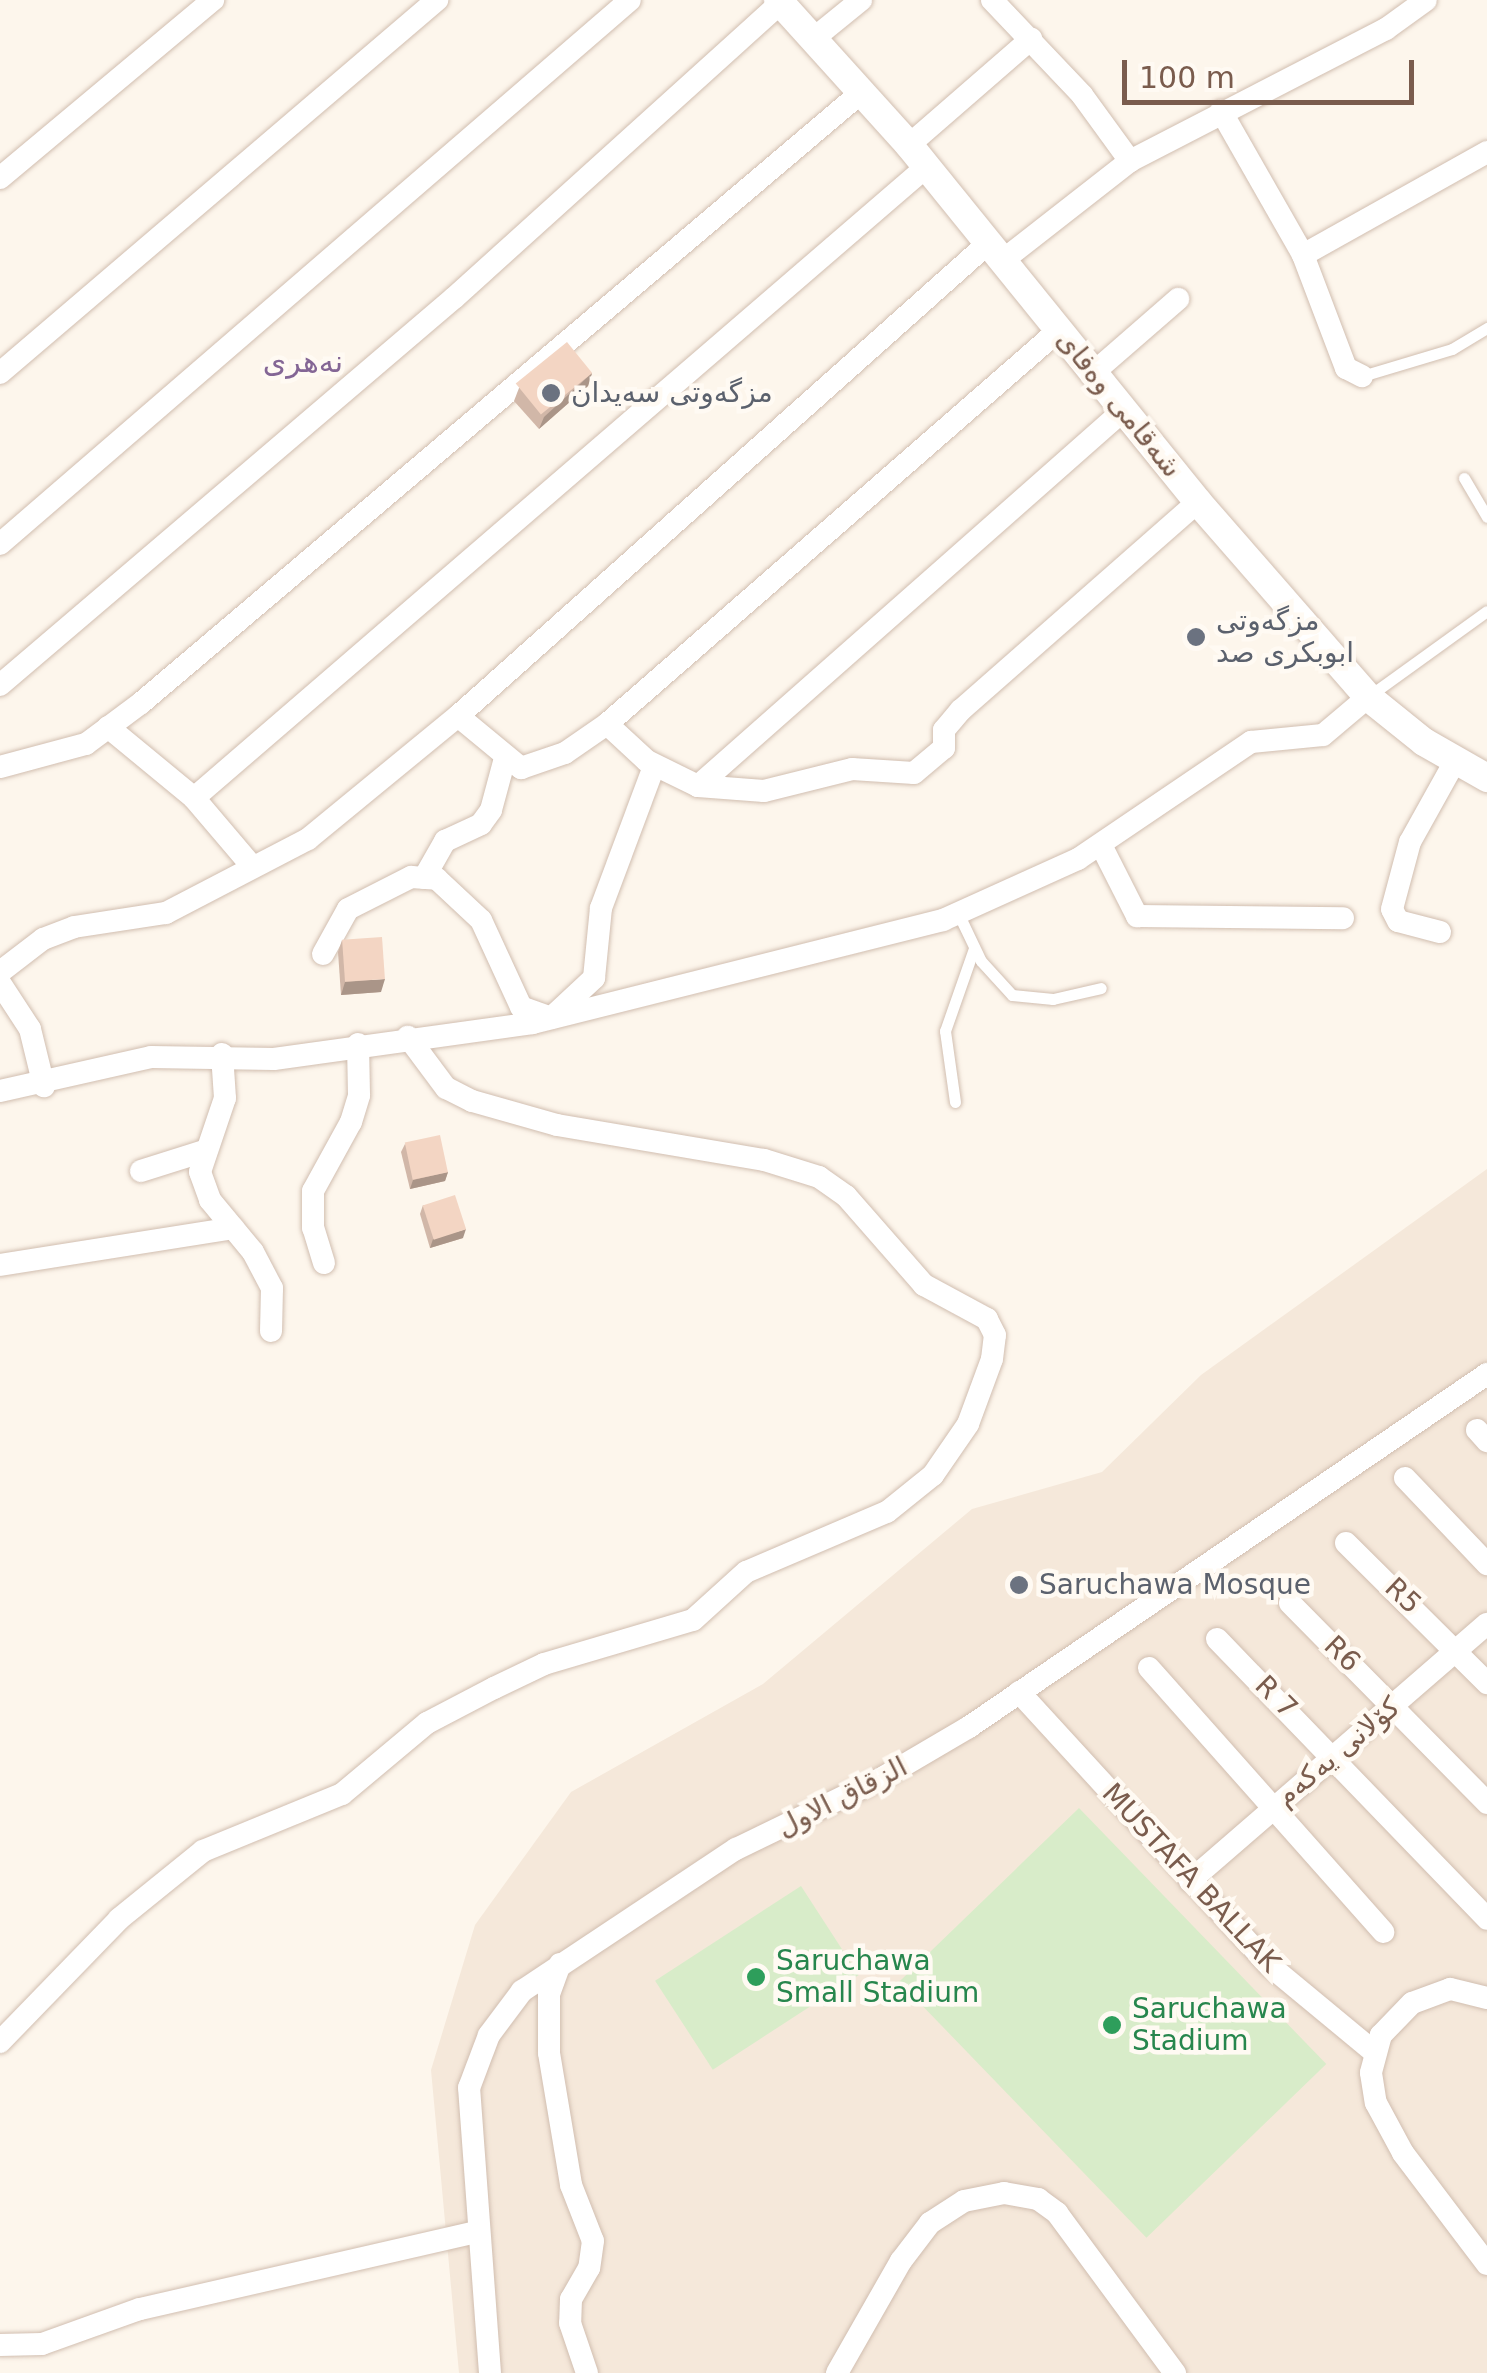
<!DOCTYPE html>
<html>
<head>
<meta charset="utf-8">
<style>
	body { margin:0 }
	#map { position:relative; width:1487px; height:2373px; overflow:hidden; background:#fdf6ec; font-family:"DejaVu Sans",Cairo,sans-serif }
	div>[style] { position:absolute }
	.residential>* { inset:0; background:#f5e8da }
	.green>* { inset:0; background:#d8ecc9; transform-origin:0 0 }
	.roads { filter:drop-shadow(0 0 2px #d1beb0) drop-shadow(0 0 2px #d1beb0) }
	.service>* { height:11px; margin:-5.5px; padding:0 5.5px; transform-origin:5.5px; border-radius:5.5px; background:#fff }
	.minor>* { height:22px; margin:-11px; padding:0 11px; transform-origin:11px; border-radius:11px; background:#fff }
	.tertiary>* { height:28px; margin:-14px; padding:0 14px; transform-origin:14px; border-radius:14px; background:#fff }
	.wall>* { inset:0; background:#d1b7a8 }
	.shaded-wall>* { inset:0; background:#aa9588 }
	.building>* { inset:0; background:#f3d5c3; transform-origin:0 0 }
	.dots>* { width:28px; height:28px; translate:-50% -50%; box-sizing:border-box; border:5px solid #fffaf3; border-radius:50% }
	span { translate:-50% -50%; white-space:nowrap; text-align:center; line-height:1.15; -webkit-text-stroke:9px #fffaf3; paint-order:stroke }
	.worship-label { font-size:28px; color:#5b616d }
	.left { translate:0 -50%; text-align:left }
	.street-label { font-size:28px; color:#7a5c4d }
	.leisure-label { font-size:28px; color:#27864d }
	.neighbourhood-label { font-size:30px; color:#846695 }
	.scale { position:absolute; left:1122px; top:60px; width:292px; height:45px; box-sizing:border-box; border:5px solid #7a5c4d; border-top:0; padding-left:12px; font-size:30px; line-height:35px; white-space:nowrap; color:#7a5c4d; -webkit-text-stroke:8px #fffaf3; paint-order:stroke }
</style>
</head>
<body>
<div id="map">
	<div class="residential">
		<div style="clip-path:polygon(1487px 1169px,1487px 2373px,459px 2373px,431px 2070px,475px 1925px,571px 1792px,763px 1684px,972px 1509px,1102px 1472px,1201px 1375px)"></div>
	</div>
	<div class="green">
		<div style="left:1079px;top:1808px;width:356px;height:250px;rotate:46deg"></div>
		<div style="left:801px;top:1886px;width:106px;height:174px;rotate:57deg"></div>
	</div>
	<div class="roads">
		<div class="service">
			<div style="left:1362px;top:376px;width:94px;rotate:-16.7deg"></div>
			<div style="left:1452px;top:349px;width:41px;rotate:-31deg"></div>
			<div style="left:1464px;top:478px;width:45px;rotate:59.5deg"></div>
			<div style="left:1369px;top:696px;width:145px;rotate:-35.8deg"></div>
			<div style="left:958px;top:913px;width:53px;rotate:64.4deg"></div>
			<div style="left:981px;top:961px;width:46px;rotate:47.6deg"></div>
			<div style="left:1012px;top:995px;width:41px;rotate:5.6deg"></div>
			<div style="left:1053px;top:999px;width:49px;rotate:-12.9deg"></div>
			<div style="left:955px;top:1102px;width:72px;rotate:-98deg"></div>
			<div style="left:945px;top:1031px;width:88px;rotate:-70.7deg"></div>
		</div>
		<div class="minor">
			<div style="left:992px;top:0;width:131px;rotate:46.5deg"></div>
			<div style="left:1082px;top:95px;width:82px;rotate:54deg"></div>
			<div style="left:813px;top:39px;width:62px;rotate:-39.1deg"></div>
			<div style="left:1221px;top:111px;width:166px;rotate:60.3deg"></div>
			<div style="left:1303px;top:255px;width:121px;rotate:69.2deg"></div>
			<div style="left:1346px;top:368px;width:18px;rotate:27deg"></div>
			<div style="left:909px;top:145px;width:162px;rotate:-41deg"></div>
			<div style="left:0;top:178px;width:278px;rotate:-39.9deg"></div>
			<div style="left:1303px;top:255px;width:211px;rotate:-29.2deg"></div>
			<div style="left:1002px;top:261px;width:162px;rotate:-38deg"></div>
			<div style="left:1130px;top:161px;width:288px;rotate:-27.3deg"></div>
			<div style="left:1386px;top:29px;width:49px;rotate:-35.9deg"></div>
			<div style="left:0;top:373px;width:575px;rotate:-40.48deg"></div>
			<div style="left:1093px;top:373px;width:113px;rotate:-41deg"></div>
			<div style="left:0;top:544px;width:832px;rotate:-40.81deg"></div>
			<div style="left:0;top:685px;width:597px;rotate:-40.45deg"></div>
			<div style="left:454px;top:298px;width:440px;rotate:-42.1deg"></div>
			<div style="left:458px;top:716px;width:82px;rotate:39.5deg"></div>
			<div style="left:521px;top:768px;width:46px;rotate:-18.8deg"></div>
			<div style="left:565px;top:753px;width:51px;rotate:-34.6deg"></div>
			<div style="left:607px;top:724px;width:600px;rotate:-41.08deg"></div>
			<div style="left:607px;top:724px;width:54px;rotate:42.8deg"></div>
			<div style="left:647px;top:761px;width:57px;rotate:26.1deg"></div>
			<div style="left:698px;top:786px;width:66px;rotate:4.3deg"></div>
			<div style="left:764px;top:791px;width:91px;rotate:-14deg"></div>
			<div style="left:852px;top:769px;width:62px;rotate:3.7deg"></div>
			<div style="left:914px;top:773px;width:39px;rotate:-40deg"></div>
			<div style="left:944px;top:748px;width:18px;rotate:-90deg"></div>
			<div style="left:944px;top:730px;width:26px;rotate:-50deg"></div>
			<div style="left:961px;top:710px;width:315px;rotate:-41.3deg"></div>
			<div style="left:108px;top:727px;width:112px;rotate:39.5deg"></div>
			<div style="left:194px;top:798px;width:88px;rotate:49.6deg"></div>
			<div style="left:0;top:767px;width:89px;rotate:-15deg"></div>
			<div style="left:86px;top:744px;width:69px;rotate:-36.7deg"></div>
			<div style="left:141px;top:703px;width:939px;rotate:-40.29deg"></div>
			<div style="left:698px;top:786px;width:570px;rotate:-41.44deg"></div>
			<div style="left:194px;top:798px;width:965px;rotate:-40.76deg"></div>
			<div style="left:1101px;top:845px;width:80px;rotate:63.1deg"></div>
			<div style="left:1137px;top:916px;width:206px;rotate:0.6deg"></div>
			<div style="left:424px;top:878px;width:43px;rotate:-60.4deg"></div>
			<div style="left:445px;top:841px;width:40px;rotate:-25deg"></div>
			<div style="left:481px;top:824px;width:17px;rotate:-54deg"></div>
			<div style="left:491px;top:810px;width:54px;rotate:-74.9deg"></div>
			<div style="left:1440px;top:932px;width:43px;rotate:-165.3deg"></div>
			<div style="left:1398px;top:921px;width:13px;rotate:-117deg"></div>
			<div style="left:1392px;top:909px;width:69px;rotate:-75deg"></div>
			<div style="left:1410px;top:842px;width:93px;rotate:-60.9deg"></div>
			<div style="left:323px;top:954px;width:51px;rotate:-60.9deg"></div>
			<div style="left:348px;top:909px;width:71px;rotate:-26.9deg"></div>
			<div style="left:411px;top:877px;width:26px;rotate:4deg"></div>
			<div style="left:437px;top:879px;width:60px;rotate:43deg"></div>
			<div style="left:481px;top:920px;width:96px;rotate:65.3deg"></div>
			<div style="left:521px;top:1007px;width:32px;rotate:20deg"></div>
			<div style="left:551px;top:1018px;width:59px;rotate:-42.9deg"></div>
			<div style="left:594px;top:978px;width:70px;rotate:-84.3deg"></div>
			<div style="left:601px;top:908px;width:152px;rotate:-69.5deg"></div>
			<div style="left:0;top:972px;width:54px;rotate:-37.5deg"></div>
			<div style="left:43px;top:939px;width:33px;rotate:-21deg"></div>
			<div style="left:74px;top:927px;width:93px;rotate:-8.7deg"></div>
			<div style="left:166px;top:913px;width:160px;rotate:-27.5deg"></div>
			<div style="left:308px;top:839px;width:194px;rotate:-39.4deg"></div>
			<div style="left:458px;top:716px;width:708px;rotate:-41.73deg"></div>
			<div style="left:0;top:983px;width:55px;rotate:56.9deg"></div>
			<div style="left:30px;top:1029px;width:59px;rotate:76.2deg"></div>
			<div style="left:222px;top:1054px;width:44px;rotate:86.1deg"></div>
			<div style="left:225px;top:1098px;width:78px;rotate:108.7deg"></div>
			<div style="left:200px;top:1172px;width:30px;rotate:70deg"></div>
			<div style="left:210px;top:1200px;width:67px;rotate:50.4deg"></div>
			<div style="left:253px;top:1252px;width:41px;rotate:62.2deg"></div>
			<div style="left:272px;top:1288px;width:43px;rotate:91.3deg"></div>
			<div style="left:0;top:1091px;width:155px;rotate:-12.7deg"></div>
			<div style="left:151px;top:1057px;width:123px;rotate:0.9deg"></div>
			<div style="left:274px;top:1059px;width:261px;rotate:-7.9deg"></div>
			<div style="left:533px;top:1023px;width:423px;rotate:-14.1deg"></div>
			<div style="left:943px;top:920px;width:148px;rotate:-24.3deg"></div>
			<div style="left:1078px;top:859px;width:209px;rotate:-34.1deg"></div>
			<div style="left:1251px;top:742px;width:72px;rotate:-5.6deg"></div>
			<div style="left:1323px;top:735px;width:59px;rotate:-40.2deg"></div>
			<div style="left:141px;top:1171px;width:66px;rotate:-17.6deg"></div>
			<div style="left:324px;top:1263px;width:37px;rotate:-107deg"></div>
			<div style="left:313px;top:1228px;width:37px;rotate:-90deg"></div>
			<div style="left:313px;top:1191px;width:79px;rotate:-61.2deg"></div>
			<div style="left:351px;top:1122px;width:28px;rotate:-73deg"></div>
			<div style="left:359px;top:1095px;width:51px;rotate:-91.1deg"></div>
			<div style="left:0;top:1265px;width:236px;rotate:-9deg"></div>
			<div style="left:1477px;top:1430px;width:15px;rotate:48deg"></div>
			<div style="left:1405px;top:1478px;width:119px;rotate:46.4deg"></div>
			<div style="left:1346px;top:1543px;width:199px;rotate:44.8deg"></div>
			<div style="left:1290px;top:1603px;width:281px;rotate:45.4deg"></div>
			<div style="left:1217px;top:1639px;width:389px;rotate:46deg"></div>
			<div style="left:1149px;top:1668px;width:353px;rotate:48.4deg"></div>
			<div style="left:1019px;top:1692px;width:370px;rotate:47.5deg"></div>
			<div style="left:1269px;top:1965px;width:136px;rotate:39.6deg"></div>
			<div style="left:1190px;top:1881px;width:393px;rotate:-40.9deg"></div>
			<div style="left:560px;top:1964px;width:32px;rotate:110deg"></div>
			<div style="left:549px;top:1994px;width:59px;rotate:90deg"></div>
			<div style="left:549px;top:2053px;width:134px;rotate:80.5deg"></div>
			<div style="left:571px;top:2185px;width:60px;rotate:68.6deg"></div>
			<div style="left:593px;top:2241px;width:27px;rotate:98deg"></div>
			<div style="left:589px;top:2268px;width:36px;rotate:120deg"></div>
			<div style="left:571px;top:2299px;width:24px;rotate:92deg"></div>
			<div style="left:570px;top:2323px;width:53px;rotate:71.2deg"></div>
			<div style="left:1487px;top:1998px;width:38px;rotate:-166deg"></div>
			<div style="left:1450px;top:1989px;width:40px;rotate:159.8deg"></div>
			<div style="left:1412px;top:2003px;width:45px;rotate:134.1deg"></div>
			<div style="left:1381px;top:2035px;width:39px;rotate:105deg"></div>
			<div style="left:1371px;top:2073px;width:30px;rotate:81deg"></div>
			<div style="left:1376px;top:2103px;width:57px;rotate:61.6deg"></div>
			<div style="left:1403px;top:2153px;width:139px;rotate:52.9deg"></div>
			<div style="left:0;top:2042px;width:171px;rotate:-45.9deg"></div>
			<div style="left:119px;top:1919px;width:108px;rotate:-39deg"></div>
			<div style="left:203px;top:1851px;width:150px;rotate:-22.3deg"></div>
			<div style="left:342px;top:1794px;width:111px;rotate:-39.9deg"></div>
			<div style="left:427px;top:1723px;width:76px;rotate:-27.6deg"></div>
			<div style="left:494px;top:1688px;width:55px;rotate:-25.6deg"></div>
			<div style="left:544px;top:1664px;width:155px;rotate:-16.5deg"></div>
			<div style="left:693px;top:1620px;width:72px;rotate:-42.2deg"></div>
			<div style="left:746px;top:1572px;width:153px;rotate:-23.1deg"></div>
			<div style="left:887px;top:1512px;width:59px;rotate:-38.8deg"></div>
			<div style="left:933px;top:1475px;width:62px;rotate:-55.5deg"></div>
			<div style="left:968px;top:1424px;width:69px;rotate:-69.7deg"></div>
			<div style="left:992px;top:1359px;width:24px;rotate:-83deg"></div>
			<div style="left:995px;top:1335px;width:18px;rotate:-117deg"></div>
			<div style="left:987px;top:1319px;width:72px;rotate:-151.6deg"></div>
			<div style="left:924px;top:1285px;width:118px;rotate:-131.2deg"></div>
			<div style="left:846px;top:1196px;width:33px;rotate:-145deg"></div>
			<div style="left:819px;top:1177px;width:58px;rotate:-162.8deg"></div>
			<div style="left:764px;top:1160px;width:210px;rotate:-170.4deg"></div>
			<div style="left:557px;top:1125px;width:88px;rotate:-164.2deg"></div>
			<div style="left:472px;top:1101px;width:29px;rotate:-153deg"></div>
			<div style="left:446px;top:1088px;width:64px;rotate:-126.7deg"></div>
			<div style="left:0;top:2345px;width:42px;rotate:-1.4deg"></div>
			<div style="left:42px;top:2344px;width:104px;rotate:-19.7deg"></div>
			<div style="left:140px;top:2309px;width:344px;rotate:-12.9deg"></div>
			<div style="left:490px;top:2373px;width:286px;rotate:-94.2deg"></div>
			<div style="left:469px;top:2088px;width:57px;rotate:-69.3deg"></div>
			<div style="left:489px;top:2035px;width:55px;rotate:-53.1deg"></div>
			<div style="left:522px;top:1991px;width:257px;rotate:-33.6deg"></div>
			<div style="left:736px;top:1849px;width:165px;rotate:-25.9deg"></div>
			<div style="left:884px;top:1777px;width:99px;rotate:-30.5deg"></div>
			<div style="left:969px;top:1727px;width:627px;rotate:-34.27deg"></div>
			<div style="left:837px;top:2373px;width:129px;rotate:-60.3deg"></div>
			<div style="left:901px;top:2261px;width:48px;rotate:-52.7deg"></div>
			<div style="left:930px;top:2223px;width:40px;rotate:-32.9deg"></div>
			<div style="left:964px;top:2201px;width:41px;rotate:-11.3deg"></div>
			<div style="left:1004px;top:2193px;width:35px;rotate:10deg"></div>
			<div style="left:1038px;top:2199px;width:24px;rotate:36deg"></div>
			<div style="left:1057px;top:2213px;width:199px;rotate:53.6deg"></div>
		</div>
		<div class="tertiary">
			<div style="left:778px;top:0;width:195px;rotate:47.9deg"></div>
			<div style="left:909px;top:145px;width:459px;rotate:51deg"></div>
			<div style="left:1198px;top:502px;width:259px;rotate:48.9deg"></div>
			<div style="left:1368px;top:697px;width:72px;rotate:38.8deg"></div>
			<div style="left:1424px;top:742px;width:73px;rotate:29.7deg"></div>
		</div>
	</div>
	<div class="wall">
		<div style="clip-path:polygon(592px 373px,588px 386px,539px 429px,514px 401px,519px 388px)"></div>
		<div style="clip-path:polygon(342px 940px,381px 992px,341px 995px,338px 952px)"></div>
		<div style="clip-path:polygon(405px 1144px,448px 1172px,445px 1181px,410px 1189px,401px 1152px)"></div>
		<div style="clip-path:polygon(423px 1205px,463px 1238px,430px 1248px,420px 1214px)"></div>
	</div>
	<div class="shaded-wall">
		<div style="clip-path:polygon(592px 373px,588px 386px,539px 429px,544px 417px)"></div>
		<div style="clip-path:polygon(385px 979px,381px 992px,341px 995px,345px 982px)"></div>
		<div style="clip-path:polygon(448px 1172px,445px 1181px,410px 1189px,413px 1180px)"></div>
		<div style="clip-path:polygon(466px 1229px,463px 1238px,430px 1248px,433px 1239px)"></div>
	</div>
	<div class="building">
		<div style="left:567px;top:342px;width:40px;height:66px;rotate:51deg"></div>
		<div style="left:382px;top:937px;width:42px;height:40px;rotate:86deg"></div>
		<div style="left:440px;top:1135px;width:38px;height:36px;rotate:78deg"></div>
		<div style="left:455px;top:1195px;width:36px;height:34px;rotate:72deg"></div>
	</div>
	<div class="dots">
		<div style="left:551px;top:393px;background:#6b7280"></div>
		<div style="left:1196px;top:637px;background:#6b7280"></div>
		<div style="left:1019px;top:1585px;background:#6b7280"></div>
		<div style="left:756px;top:1977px;background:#2e9e5b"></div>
		<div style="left:1112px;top:2025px;background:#2e9e5b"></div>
	</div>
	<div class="worship-label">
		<span class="left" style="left:571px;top:393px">مزگەوتی سەیدان</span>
		<span class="left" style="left:1216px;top:637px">مزگەوتی<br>ابوبکری صد</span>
		<span class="left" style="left:1039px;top:1585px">Saruchawa Mosque</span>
	</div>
	<div class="street-label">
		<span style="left:1119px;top:404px;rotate:51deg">شەقامی وەفای</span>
		<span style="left:1403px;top:1596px;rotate:43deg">R5</span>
		<span style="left:1342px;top:1654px;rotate:44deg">R6</span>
		<span style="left:1276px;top:1697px;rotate:45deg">R 7</span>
		<span style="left:1338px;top:1752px;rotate:-40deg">کۆلانی یەکەم</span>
		<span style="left:842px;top:1797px;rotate:-27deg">الزقاق الاول</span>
		<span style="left:1191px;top:1878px;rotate:47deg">MUSTAFA BALLAK</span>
	</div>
	<div class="leisure-label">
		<span class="left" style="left:776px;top:1977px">Saruchawa<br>Small Stadium</span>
		<span class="left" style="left:1132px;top:2025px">Saruchawa<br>Stadium</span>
	</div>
	<div class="neighbourhood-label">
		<span style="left:303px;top:362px">نەھری</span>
	</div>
	<div class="scale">100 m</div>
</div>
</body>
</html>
